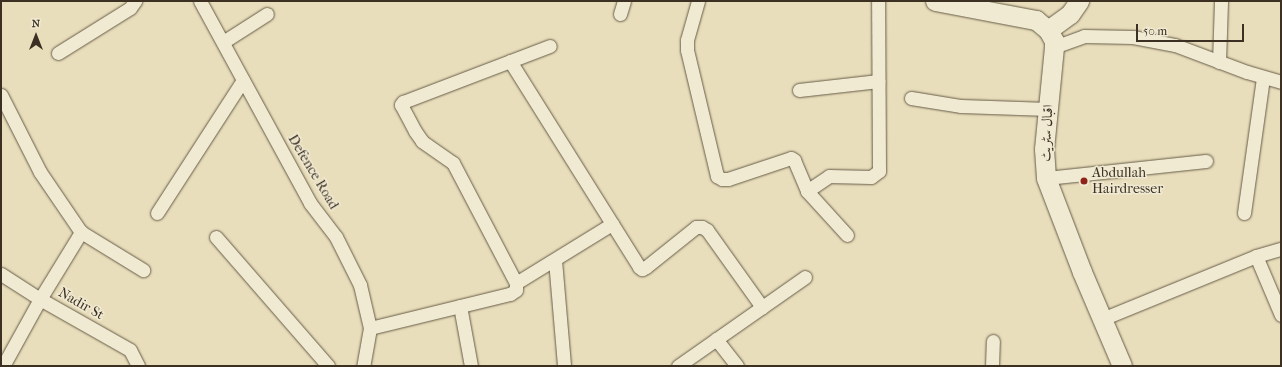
<!DOCTYPE html>
<html>
<head>
<meta charset="utf-8">
<style>
	body { margin:0 }
	#map { position:relative; width:1282px; height:367px; overflow:hidden; background:#e9debb; font-family:"IM FELL French Canon",Amiri,serif }
	div>[style] { position:absolute }
	.roads { filter:drop-shadow(0 0 1px #665c48) drop-shadow(0 0 1px #665c48) }
	.street>* { height:13px; margin:-6.5px; padding:0 6.5px; transform-origin:6.5px; border-radius:6.5px; background:#f1ead3 }
	.secondary>* { height:19px; margin:-9.5px; padding:0 9.5px; transform-origin:9.5px; border-radius:9.5px; background:#f1ead3 }
	.dots>* { width:11px; height:11px; translate:-50% -50%; box-sizing:border-box; border:2px solid #f1ead3; border-radius:50% }
	span { translate:-50% -50%; white-space:nowrap; text-align:center; line-height:1.15; -webkit-text-stroke:3px #f1ead3; paint-order:stroke }
	.street-label { font-size:14px; color:#3b3022 }
	.poi-label { font-size:14px; color:#3b3022 }
	.left { translate:0 -50%; text-align:left }
	.frame { position:absolute; inset:0; border:2px solid #3b3022; pointer-events:none }
	.north { position:absolute; left:16px; top:16px; width:40px; height:40px; -webkit-text-stroke:3px #f1ead3; paint-order:stroke; rotate:0deg; font-size:11px; font-weight:700; line-height:16px; text-align:center; color:#3b3022 }
	.north::after { content:''; display:block; margin:auto; width:14px; height:18px; background:#3b3022; clip-path:polygon(50% 0,100% 100%,50% 72%,0 100%) }
	.scale { position:absolute; left:1136px; top:24px; width:108px; height:18px; box-sizing:border-box; border:2px solid #3b3022; border-top:0; padding-left:5px; font-size:12px; line-height:14px; white-space:nowrap; color:#3b3022; -webkit-text-stroke:3px #f1ead3; paint-order:stroke }
</style>
</head>
<body>
<div id="map">
	<div class="roads">
		<div class="street">
			<div style="left:200px;top:1px;width:230px;rotate:61.4deg"></div>
			<div style="left:310px;top:203px;width:43px;rotate:52.6deg"></div>
			<div style="left:336px;top:237px;width:54px;rotate:63.4deg"></div>
			<div style="left:360px;top:285px;width:44px;rotate:76.9deg"></div>
			<div style="left:370px;top:328px;width:39px;rotate:100deg"></div>
			<div style="left:698px;top:1px;width:41px;rotate:105.8deg"></div>
			<div style="left:687px;top:40px;width:10px;rotate:90deg"></div>
			<div style="left:687px;top:50px;width:130px;rotate:76.6deg"></div>
			<div style="left:717px;top:176px;width:6px;rotate:31deg"></div>
			<div style="left:722px;top:179px;width:6px"></div>
			<div style="left:728px;top:179px;width:66px;rotate:-18.4deg"></div>
			<div style="left:791px;top:158px;width:4px;rotate:34deg"></div>
			<div style="left:794px;top:160px;width:34px;rotate:67deg"></div>
			<div style="left:620px;top:14px;width:14px;rotate:-73deg"></div>
			<div style="left:223px;top:42px;width:52px;rotate:-32.5deg"></div>
			<div style="left:1054px;top:47px;width:32px;rotate:-20deg"></div>
			<div style="left:1084px;top:36px;width:49px;rotate:1.2deg"></div>
			<div style="left:1133px;top:37px;width:43px;rotate:10.8deg"></div>
			<div style="left:1175px;top:45px;width:77px;rotate:20.6deg"></div>
			<div style="left:1247px;top:72px;width:35px;rotate:16deg"></div>
			<div style="left:58px;top:53px;width:85px;rotate:-32deg"></div>
			<div style="left:130px;top:8px;width:9px;rotate:-54deg"></div>
			<div style="left:510px;top:61px;width:243px;rotate:57.9deg"></div>
			<div style="left:639px;top:267px;width:4px;rotate:34deg"></div>
			<div style="left:642px;top:269px;width:4px;rotate:-27deg"></div>
			<div style="left:646px;top:267px;width:64px;rotate:-38.7deg"></div>
			<div style="left:696px;top:227px;width:6px"></div>
			<div style="left:702px;top:227px;width:6px;rotate:31deg"></div>
			<div style="left:707px;top:230px;width:95px;rotate:54.5deg"></div>
			<div style="left:1219px;top:62px;width:61px;rotate:-88.1deg"></div>
			<div style="left:799px;top:90px;width:80px;rotate:-6.5deg"></div>
			<div style="left:1px;top:95px;width:86px;rotate:63.1deg"></div>
			<div style="left:40px;top:172px;width:73px;rotate:55.7deg"></div>
			<div style="left:81px;top:232px;width:73px;rotate:31.5deg"></div>
			<div style="left:911px;top:98px;width:51px;rotate:9.1deg"></div>
			<div style="left:961px;top:106px;width:87px;rotate:2deg"></div>
			<div style="left:1046px;top:178px;width:161px;rotate:-6.1deg"></div>
			<div style="left:157px;top:213px;width:158px;rotate:-57.1deg"></div>
			<div style="left:1244px;top:213px;width:136px;rotate:-82deg"></div>
			<div style="left:847px;top:235px;width:59px;rotate:-132.3deg"></div>
			<div style="left:807px;top:191px;width:27px;rotate:-34deg"></div>
			<div style="left:829px;top:176px;width:42px;rotate:1.4deg"></div>
			<div style="left:871px;top:177px;width:10px;rotate:-37deg"></div>
			<div style="left:879px;top:171px;width:170px;rotate:-90.3deg"></div>
			<div style="left:216px;top:237px;width:171px;rotate:49deg"></div>
			<div style="left:1256px;top:256px;width:64px;rotate:67deg"></div>
			<div style="left:555px;top:260px;width:106px;rotate:85.1deg"></div>
			<div style="left:1px;top:274px;width:46px;rotate:32.7deg"></div>
			<div style="left:40px;top:299px;width:103px;rotate:29.5deg"></div>
			<div style="left:130px;top:350px;width:18px;rotate:63deg"></div>
			<div style="left:516px;top:283px;width:113px;rotate:-31.6deg"></div>
			<div style="left:460px;top:306px;width:61px;rotate:79.6deg"></div>
			<div style="left:1102px;top:319px;width:166px;rotate:-22.2deg"></div>
			<div style="left:1256px;top:256px;width:26px;rotate:-16deg"></div>
			<div style="left:370px;top:328px;width:144px;rotate:-13.7deg"></div>
			<div style="left:510px;top:294px;width:7px;rotate:-34deg"></div>
			<div style="left:516px;top:290px;width:7px;rotate:-90deg"></div>
			<div style="left:516px;top:283px;width:136px;rotate:-117.7deg"></div>
			<div style="left:453px;top:163px;width:38px;rotate:-145deg"></div>
			<div style="left:422px;top:141px;width:12px;rotate:-125deg"></div>
			<div style="left:415px;top:131px;width:30px;rotate:-118deg"></div>
			<div style="left:401px;top:105px;width:4px;rotate:-56deg"></div>
			<div style="left:403px;top:102px;width:157px;rotate:-20.9deg"></div>
			<div style="left:716px;top:339px;width:34px;rotate:52deg"></div>
			<div style="left:3px;top:366px;width:77px;rotate:-61.1deg"></div>
			<div style="left:40px;top:299px;width:79px;rotate:-58.5deg"></div>
			<div style="left:678px;top:366px;width:155px;rotate:-35deg"></div>
			<div style="left:992px;top:366px;width:25px;rotate:-88deg"></div>
		</div>
		<div class="secondary">
			<div style="left:935px;top:1px;width:103px;rotate:10.7deg"></div>
			<div style="left:1036px;top:20px;width:16px;rotate:40deg"></div>
			<div style="left:1048px;top:30px;width:13px;rotate:61deg"></div>
			<div style="left:1054px;top:41px;width:6px;rotate:90deg"></div>
			<div style="left:1054px;top:47px;width:102px;rotate:95.6deg"></div>
			<div style="left:1044px;top:149px;width:29px;rotate:86deg"></div>
			<div style="left:1046px;top:178px;width:101px;rotate:69deg"></div>
			<div style="left:1082px;top:272px;width:102px;rotate:66.9deg"></div>
			<div style="left:1048px;top:30px;width:27px;rotate:-36deg"></div>
			<div style="left:1070px;top:14px;width:16px;rotate:-55deg"></div>
		</div>
	</div>
	<div class="dots">
		<div style="left:1084px;top:181px;background:#8f2418"></div>
	</div>
	<div class="street-label">
		<span style="left:1047px;top:133px;rotate:-87deg">اقبال سٹریٹ</span>
		<span style="left:313px;top:172px;rotate:59deg">Defence Road</span>
		<span style="left:81px;top:304px;rotate:30deg">Nadir St</span>
	</div>
	<div class="poi-label">
		<span class="left" style="left:1092px;top:181px">Abdullah<br>Hairdresser</span>
	</div>
	<div class="frame"></div>
	<div class="north">N</div>
	<div class="scale">50 m</div>
</div>
</body>
</html>
